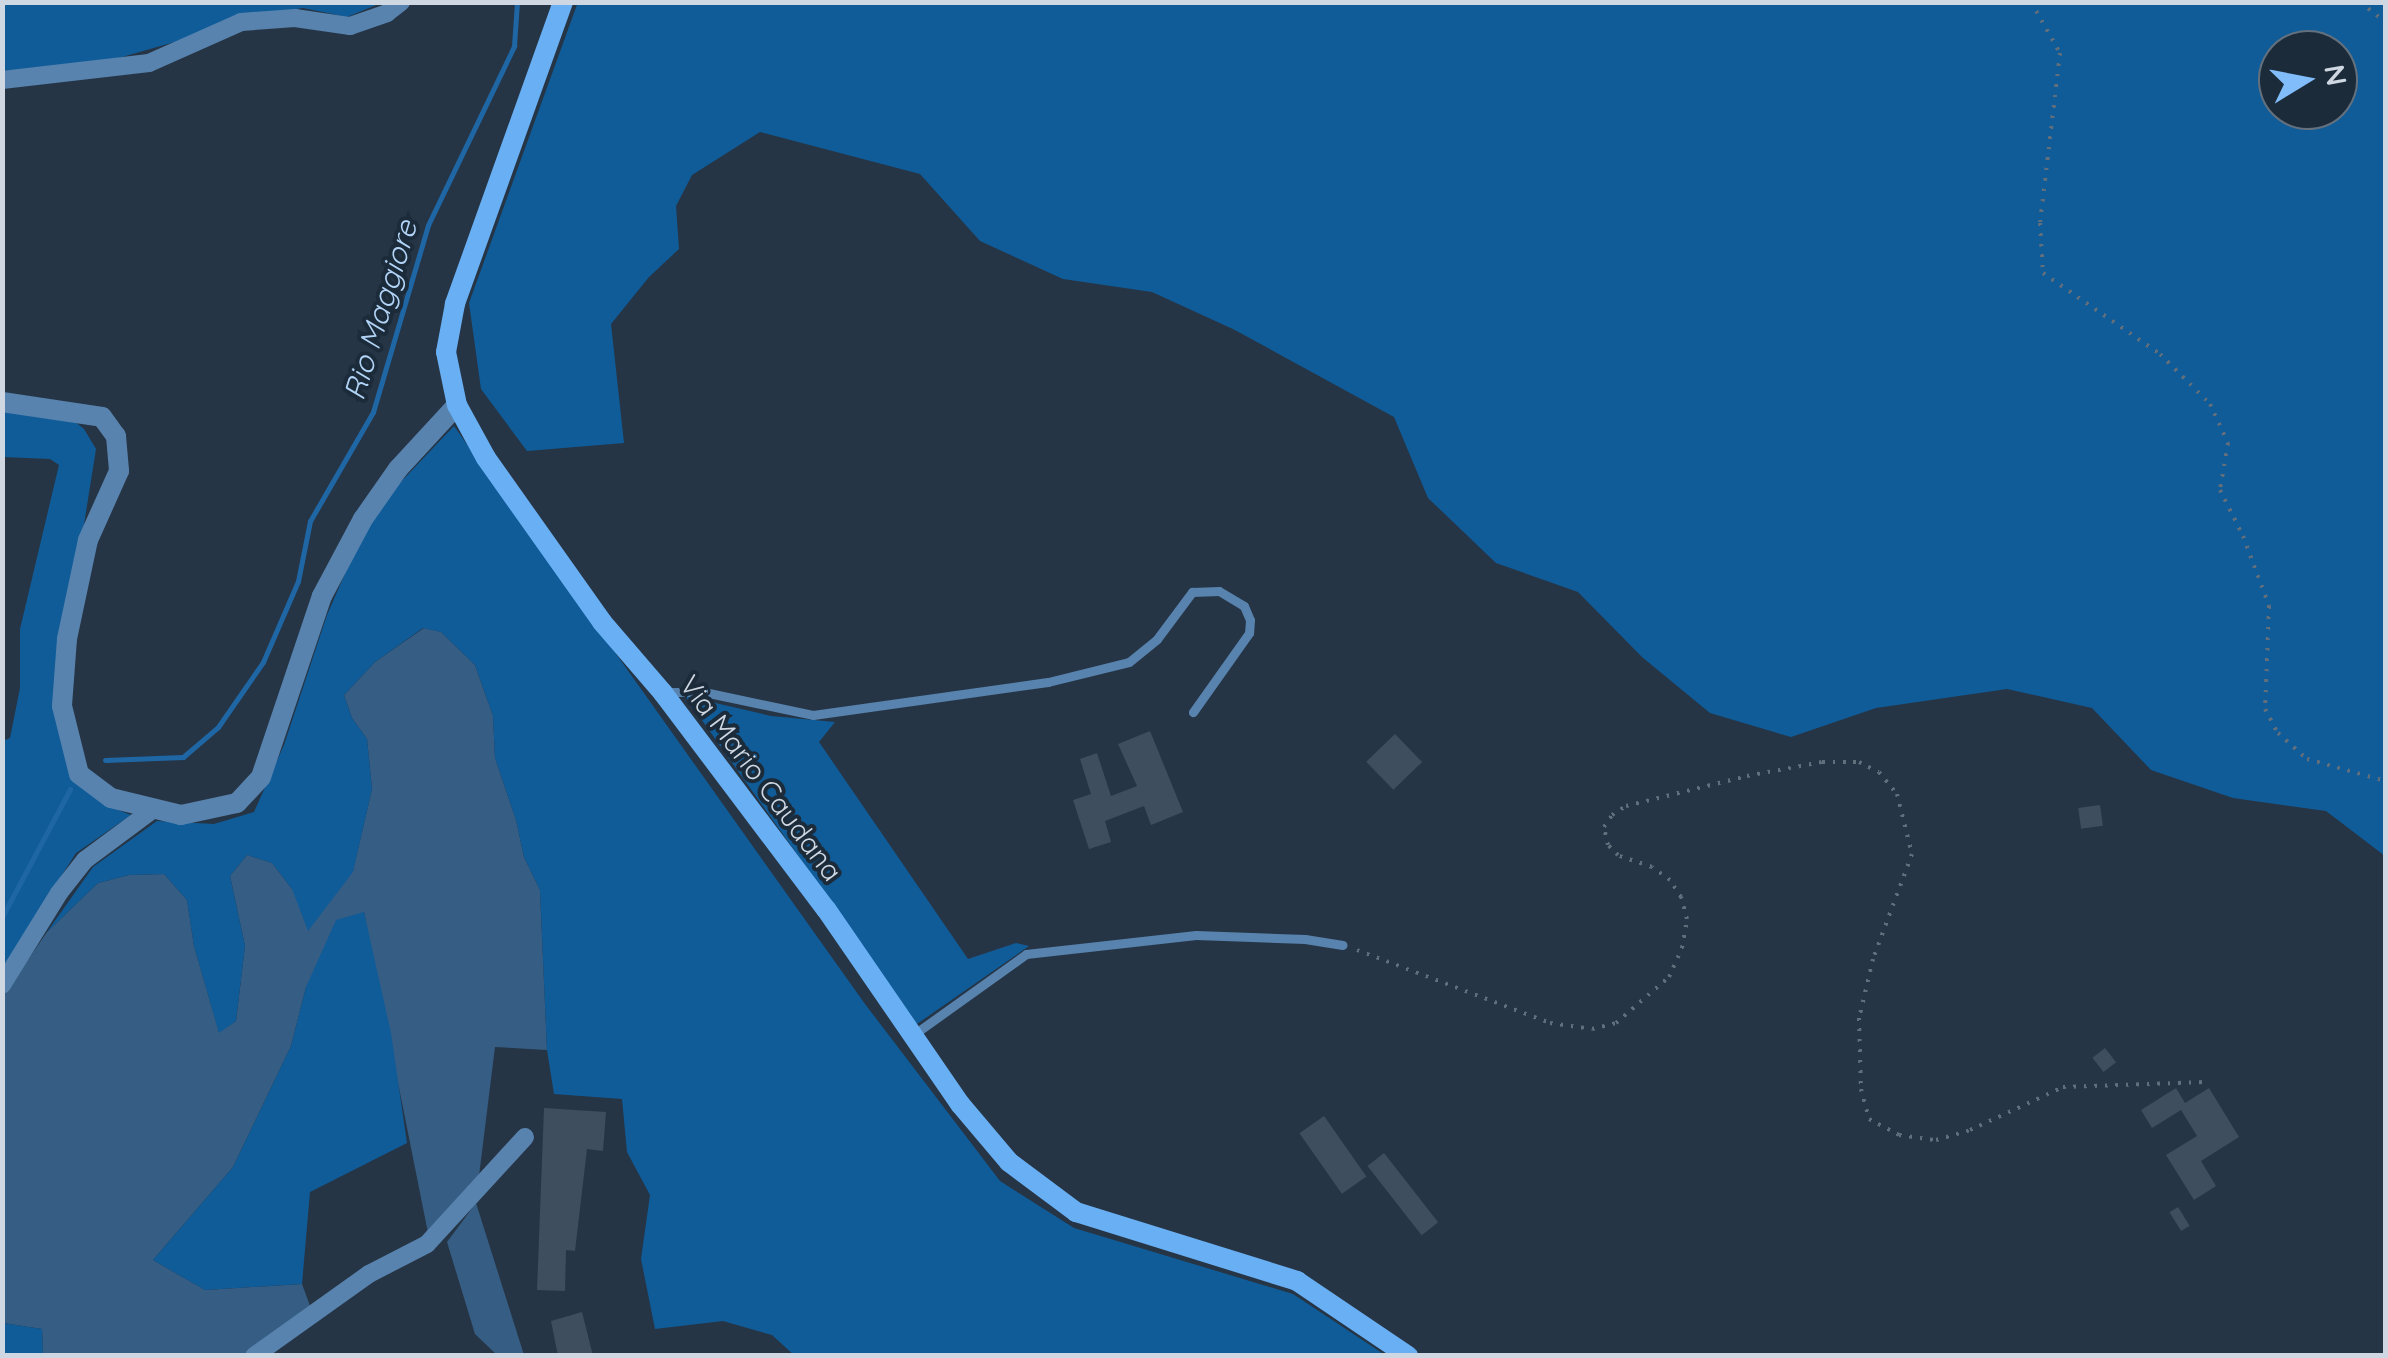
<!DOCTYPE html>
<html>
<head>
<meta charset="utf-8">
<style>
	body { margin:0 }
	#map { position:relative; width:2388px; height:1358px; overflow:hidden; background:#263545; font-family:Quicksand,sans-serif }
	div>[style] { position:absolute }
	.green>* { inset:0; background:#365d83 }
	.forest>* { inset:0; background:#105c99 }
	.stream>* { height:5px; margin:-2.5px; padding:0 2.5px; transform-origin:2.5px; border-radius:2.5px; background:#1f66a5 }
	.building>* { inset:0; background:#3e4e5f; transform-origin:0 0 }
	.path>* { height:4px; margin-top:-2px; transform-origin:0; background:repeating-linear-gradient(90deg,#616e7c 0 2.5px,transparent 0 10.5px) }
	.service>* { height:9px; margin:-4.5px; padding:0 4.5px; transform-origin:4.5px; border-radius:4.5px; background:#5883ae }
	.minor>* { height:18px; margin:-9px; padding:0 9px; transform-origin:9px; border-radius:9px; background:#5883ae }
	.tertiary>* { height:20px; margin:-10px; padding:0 10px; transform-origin:10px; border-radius:10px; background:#5883ae }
	.secondary>* { height:20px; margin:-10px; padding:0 10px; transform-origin:10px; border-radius:10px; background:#69aff4 }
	span { translate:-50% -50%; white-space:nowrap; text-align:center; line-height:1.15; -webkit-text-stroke:8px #1c2b3a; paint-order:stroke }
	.street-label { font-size:28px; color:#ced7e2 }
	.water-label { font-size:30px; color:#b2d4f7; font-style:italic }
	.frame { position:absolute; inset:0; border:5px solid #ced7e2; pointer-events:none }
	.north { position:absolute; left:2258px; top:30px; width:100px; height:100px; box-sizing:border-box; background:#1c2b3a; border:2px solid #63707d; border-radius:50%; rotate:80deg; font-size:28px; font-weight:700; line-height:40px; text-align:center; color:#ced7e2 }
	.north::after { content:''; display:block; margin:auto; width:35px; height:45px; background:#80bdfa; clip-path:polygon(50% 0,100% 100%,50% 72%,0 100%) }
</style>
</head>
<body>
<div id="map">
	<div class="green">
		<div style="clip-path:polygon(424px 628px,441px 632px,475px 665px,493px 716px,495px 758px,516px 820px,524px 857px,540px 890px,547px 1050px,495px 1047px,479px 1176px,428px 1233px,364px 912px,306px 987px,291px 1046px,233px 1167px,153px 1260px,205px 1290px,302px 1284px,310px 1306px,245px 1355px,43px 1355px,42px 1329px,3px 1323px,2px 998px,47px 932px,98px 883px,129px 875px,164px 874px,187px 900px,194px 946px,219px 1032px,236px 1021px,245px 946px,230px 876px,247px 855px,272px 863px,292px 889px,353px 871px,372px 789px,367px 739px,352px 718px,344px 695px,375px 662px)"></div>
		<div style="clip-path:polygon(476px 1203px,524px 1355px,497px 1355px,475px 1334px,447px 1242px)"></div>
	</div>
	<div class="forest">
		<div style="clip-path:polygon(evenodd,578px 2px,2385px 3px,2385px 856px,2326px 811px,2233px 798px,2151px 770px,2092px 708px,2007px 689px,1876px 708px,1791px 737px,1710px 713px,1642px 657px,1578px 592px,1496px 563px,1428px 498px,1394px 417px,1235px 330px,1152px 292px,1063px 279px,980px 241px,920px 174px,760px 132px,692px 175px,676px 206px,679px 249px,649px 277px,611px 324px,624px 443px,527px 451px,481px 389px,469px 303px,578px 2px,2338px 50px,2338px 110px,2278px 110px,2278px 50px,2338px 50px)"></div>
		<div style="clip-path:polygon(2px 3px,381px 3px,347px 17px,303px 8px,235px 18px,185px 39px,115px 59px,3px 71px)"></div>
		<div style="clip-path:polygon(3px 409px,68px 416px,84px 429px,96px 449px,55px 707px,108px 806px,131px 815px,76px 853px,3px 967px,3px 741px,10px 738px,20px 688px,20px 629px,59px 465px,50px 459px,3px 457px)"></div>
		<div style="clip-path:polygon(454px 426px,865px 1004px,1000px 1181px,1074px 1228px,1293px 1294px,1385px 1355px,795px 1356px,772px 1335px,723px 1321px,655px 1329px,641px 1259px,650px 1195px,627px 1152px,622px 1099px,554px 1094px,547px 1050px,540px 890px,524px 857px,516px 820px,495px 758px,493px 716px,475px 665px,441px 632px,423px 628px,375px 662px,344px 695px,352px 718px,367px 739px,372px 789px,353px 872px,308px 931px,292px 889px,272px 863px,247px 855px,230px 876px,245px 946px,236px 1021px,219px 1033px,194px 946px,187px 900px,164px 874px,129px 875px,98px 883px,47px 932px,93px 867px,157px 821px,214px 824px,254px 812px,284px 745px,327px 615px,364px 530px,397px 486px)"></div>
		<div style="clip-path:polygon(685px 696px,771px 716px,835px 722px,819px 742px,968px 959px,1016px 943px,1029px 946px,917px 1024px)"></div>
		<div style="clip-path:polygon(364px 912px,391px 1033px,407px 1143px,310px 1192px,302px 1284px,205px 1290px,153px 1260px,233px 1167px,291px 1046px,306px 987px,336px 920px)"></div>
		<div style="clip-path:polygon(3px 1323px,42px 1329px,43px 1355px,3px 1355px)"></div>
	</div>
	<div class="stream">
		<div style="left:105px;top:760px;width:78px;rotate:-2.2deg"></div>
		<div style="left:183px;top:757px;width:46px;rotate:-40.6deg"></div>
		<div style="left:218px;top:727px;width:79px;rotate:-55.3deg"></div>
		<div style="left:263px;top:662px;width:88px;rotate:-66.6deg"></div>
		<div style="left:298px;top:581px;width:61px;rotate:-78.7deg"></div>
		<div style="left:310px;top:521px;width:126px;rotate:-60deg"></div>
		<div style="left:373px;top:412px;width:195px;rotate:-73.6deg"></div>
		<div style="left:428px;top:225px;width:199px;rotate:-64.3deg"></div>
		<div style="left:514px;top:46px;width:44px;rotate:-86.1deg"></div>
		<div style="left:2px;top:917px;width:145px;rotate:-62deg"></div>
	</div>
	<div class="building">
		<div style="clip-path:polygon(1150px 731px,1183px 812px,1151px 825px,1144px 806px,1105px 821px,1111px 842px,1089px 849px,1073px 800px,1091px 794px,1080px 759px,1097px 753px,1111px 796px,1137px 786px,1118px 744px)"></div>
		<div style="left:1395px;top:734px;width:39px;height:40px;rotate:46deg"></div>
		<div style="left:2100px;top:805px;width:21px;height:22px;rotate:82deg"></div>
		<div style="left:2105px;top:1048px;width:18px;height:16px;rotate:52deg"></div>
		<div style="clip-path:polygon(2176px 1088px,2185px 1103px,2209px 1088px,2239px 1137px,2201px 1161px,2216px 1186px,2194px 1200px,2166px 1155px,2197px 1136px,2181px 1110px,2152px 1128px,2141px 1110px)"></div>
		<div style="clip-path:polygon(544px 1108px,606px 1112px,603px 1151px,587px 1149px,575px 1251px,566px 1250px,565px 1291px,537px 1290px)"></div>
		<div style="left:1324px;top:1116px;width:74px;height:30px;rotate:55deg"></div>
		<div style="left:1384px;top:1153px;width:88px;height:21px;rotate:52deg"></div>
		<div style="left:2178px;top:1207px;width:22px;height:10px;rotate:58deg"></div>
		<div style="clip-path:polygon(582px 1312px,593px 1356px,558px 1356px,551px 1321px)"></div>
	</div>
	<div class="path">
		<div style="left:2031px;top:2px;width:59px;rotate:60.4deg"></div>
		<div style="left:2060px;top:53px;width:171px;rotate:96.7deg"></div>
		<div style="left:2040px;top:223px;width:50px;rotate:86.6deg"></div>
		<div style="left:2043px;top:273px;width:142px;rotate:34.7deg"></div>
		<div style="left:2160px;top:354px;width:71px;rotate:45deg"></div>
		<div style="left:2210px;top:404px;width:43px;rotate:65.2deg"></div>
		<div style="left:2228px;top:443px;width:48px;rotate:99.7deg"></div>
		<div style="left:2220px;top:490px;width:51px;rotate:63.4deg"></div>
		<div style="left:2243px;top:536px;width:75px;rotate:69.6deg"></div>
		<div style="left:2269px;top:606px;width:103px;rotate:92.2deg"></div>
		<div style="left:2265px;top:709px;width:27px;rotate:62deg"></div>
		<div style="left:2278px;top:733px;width:39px;rotate:42deg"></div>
		<div style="left:2307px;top:759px;width:82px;rotate:15.6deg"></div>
		<div style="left:2360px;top:2px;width:33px;rotate:38deg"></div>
		<div style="left:1357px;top:950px;width:206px;rotate:20.7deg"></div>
		<div style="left:1550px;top:1023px;width:42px;rotate:8.1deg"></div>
		<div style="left:1592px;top:1029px;width:25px;rotate:-14deg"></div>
		<div style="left:1616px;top:1023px;width:70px;rotate:-41deg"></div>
		<div style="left:1669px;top:977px;width:32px;rotate:-66deg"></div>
		<div style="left:1682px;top:948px;width:29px;rotate:-80deg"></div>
		<div style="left:1687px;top:919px;width:23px;rotate:-105deg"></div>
		<div style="left:1681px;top:897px;width:20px;rotate:-123deg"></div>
		<div style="left:1670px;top:880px;width:22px;rotate:-144deg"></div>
		<div style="left:1652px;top:867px;width:36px;rotate:-161deg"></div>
		<div style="left:1618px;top:855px;width:14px;rotate:-135deg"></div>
		<div style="left:1608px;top:845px;width:18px;rotate:-103deg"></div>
		<div style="left:1604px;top:827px;width:14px;rotate:-56deg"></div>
		<div style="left:1612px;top:815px;width:17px;rotate:-33deg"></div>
		<div style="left:1626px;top:806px;width:125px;rotate:-13.9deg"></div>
		<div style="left:1747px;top:776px;width:76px;rotate:-10.6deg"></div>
		<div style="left:1822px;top:762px;width:37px"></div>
		<div style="left:1859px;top:762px;width:22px;rotate:27deg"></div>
		<div style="left:1879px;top:772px;width:28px;rotate:51deg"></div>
		<div style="left:1897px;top:794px;width:62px;rotate:76deg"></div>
		<div style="left:1912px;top:854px;width:112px;rotate:110.4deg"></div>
		<div style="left:1873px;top:959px;width:61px;rotate:103.3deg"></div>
		<div style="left:1859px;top:1018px;width:71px;rotate:88.4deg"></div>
		<div style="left:1861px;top:1089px;width:31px;rotate:75deg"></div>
		<div style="left:1869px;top:1119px;width:34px;rotate:28deg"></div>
		<div style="left:1899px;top:1135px;width:37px;rotate:8deg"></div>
		<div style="left:1936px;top:1140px;width:35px;rotate:-16deg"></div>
		<div style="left:1970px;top:1130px;width:102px;rotate:-24.8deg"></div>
		<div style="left:2063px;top:1087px;width:142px;rotate:-2deg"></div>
	</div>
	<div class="service">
		<div style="left:666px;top:692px;width:38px"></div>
		<div style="left:704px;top:692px;width:111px;rotate:11.9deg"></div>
		<div style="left:813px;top:715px;width:237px;rotate:-8deg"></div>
		<div style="left:1048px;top:682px;width:83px;rotate:-13.9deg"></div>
		<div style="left:1129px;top:662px;width:36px;rotate:-39deg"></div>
		<div style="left:1157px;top:639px;width:59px;rotate:-53.3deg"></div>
		<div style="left:1192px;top:592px;width:27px;rotate:-2deg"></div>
		<div style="left:1219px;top:591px;width:29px;rotate:31deg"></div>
		<div style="left:1244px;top:606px;width:15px;rotate:67deg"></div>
		<div style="left:1250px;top:620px;width:13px;rotate:94deg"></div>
		<div style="left:1249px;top:633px;width:97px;rotate:125.3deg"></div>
		<div style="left:913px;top:1035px;width:139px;rotate:-35.6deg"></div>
		<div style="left:1026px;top:954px;width:171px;rotate:-6.4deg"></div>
		<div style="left:1196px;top:935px;width:109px;rotate:2.1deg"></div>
		<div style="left:1305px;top:939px;width:38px;rotate:9deg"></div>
	</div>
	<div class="minor">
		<div style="left:2px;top:80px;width:148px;rotate:-6.6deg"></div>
		<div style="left:149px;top:63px;width:101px;rotate:-24deg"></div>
		<div style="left:241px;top:22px;width:54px;rotate:-4.2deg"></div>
		<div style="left:295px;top:18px;width:56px;rotate:8.3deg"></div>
		<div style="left:350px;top:26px;width:39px;rotate:-19deg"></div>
		<div style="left:387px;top:13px;width:18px;rotate:-38deg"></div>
		<div style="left:2px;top:985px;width:108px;rotate:-58.2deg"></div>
		<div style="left:59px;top:893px;width:42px;rotate:-51.8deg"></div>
		<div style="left:85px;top:860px;width:82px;rotate:-36.6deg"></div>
		<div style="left:254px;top:1356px;width:141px;rotate:-35.5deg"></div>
		<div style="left:369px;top:1274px;width:65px;rotate:-27.3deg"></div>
		<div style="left:427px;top:1244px;width:145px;rotate:-47.5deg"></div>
	</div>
	<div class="tertiary">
		<div style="left:2px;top:402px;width:101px;rotate:8.5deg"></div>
		<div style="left:102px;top:417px;width:24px;rotate:54deg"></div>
		<div style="left:116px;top:436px;width:35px;rotate:85deg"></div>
		<div style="left:119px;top:471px;width:76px;rotate:114.2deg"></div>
		<div style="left:88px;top:540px;width:101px;rotate:102deg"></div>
		<div style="left:67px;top:639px;width:67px;rotate:94.3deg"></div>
		<div style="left:62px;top:706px;width:70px;rotate:76deg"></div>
		<div style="left:79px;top:774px;width:40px;rotate:37deg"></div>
		<div style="left:111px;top:798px;width:72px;rotate:13.7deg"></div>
		<div style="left:181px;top:815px;width:57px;rotate:-12.1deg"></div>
		<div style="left:237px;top:803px;width:35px;rotate:-47deg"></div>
		<div style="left:261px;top:777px;width:191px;rotate:-71.4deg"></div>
		<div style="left:322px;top:596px;width:87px;rotate:-62deg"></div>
		<div style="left:363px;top:519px;width:61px;rotate:-55deg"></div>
		<div style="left:398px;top:469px;width:87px;rotate:-47.3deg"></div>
	</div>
	<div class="secondary">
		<div style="left:563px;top:2px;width:321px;rotate:109.7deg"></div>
		<div style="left:455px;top:304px;width:49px;rotate:100.6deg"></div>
		<div style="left:446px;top:352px;width:54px;rotate:78.3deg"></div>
		<div style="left:457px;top:405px;width:60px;rotate:61.3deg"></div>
		<div style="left:486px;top:458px;width:201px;rotate:54.7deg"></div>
		<div style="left:602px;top:622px;width:94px;rotate:49.3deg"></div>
		<div style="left:663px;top:693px;width:271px;rotate:53deg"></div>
		<div style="left:826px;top:909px;width:237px;rotate:55.5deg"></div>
		<div style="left:960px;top:1104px;width:76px;rotate:49.8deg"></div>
		<div style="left:1009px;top:1162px;width:84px;rotate:36.7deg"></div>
		<div style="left:1076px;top:1212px;width:232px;rotate:17.3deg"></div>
		<div style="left:1297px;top:1281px;width:134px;rotate:34deg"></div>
	</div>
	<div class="street-label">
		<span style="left:761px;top:778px;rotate:53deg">Via Mario Caudana</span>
	</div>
	<div class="water-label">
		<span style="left:380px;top:310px;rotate:-73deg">Rio Maggiore</span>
	</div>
	<div class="frame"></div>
	<div class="north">N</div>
</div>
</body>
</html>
